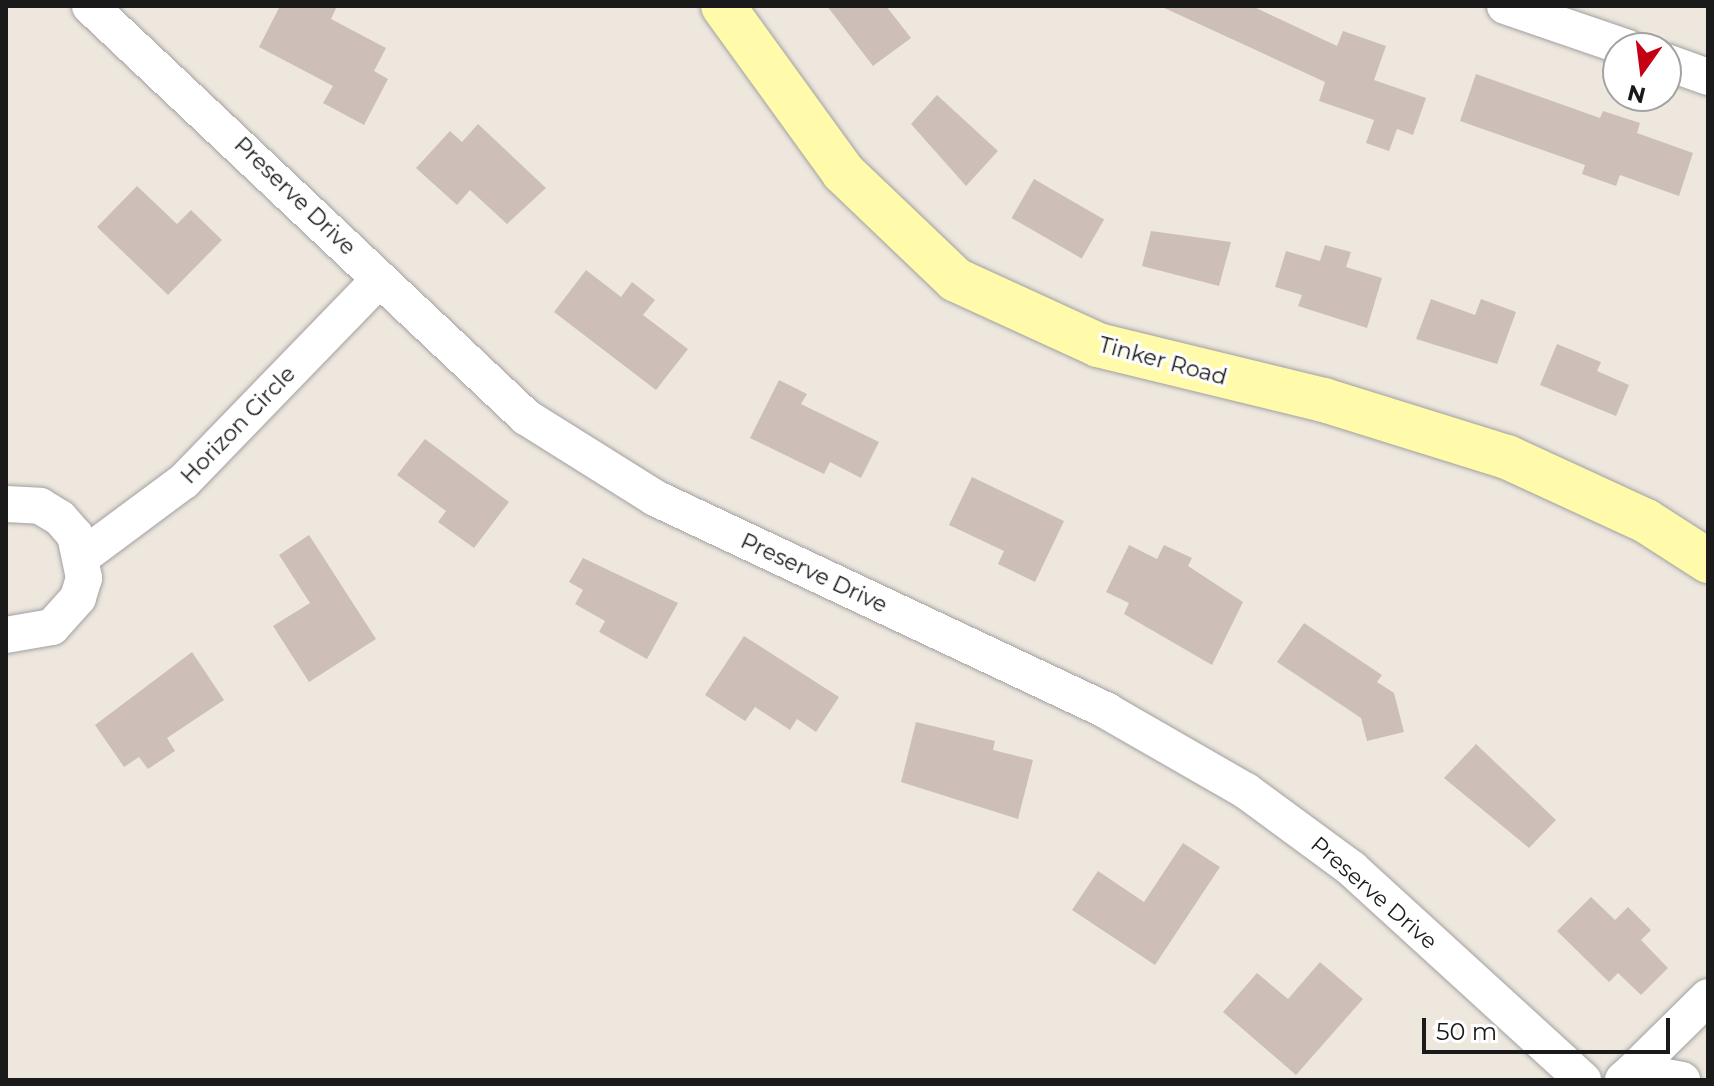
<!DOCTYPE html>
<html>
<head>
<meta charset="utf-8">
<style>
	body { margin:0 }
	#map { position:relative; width:1714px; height:1086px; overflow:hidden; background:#eee7de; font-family:Montserrat,sans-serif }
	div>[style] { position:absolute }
	.building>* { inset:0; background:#cdbfb7; transform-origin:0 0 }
	.roads { filter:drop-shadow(0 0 2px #a1a1a1) drop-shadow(0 0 2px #a1a1a1) }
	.street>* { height:36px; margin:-18px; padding:0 18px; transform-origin:18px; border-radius:18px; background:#fff }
	.secondary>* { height:44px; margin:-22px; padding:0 22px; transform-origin:22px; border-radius:22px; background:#fffbab }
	span { translate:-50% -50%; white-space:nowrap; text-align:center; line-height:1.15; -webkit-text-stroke:6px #fff; paint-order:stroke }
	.street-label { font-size:22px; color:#1a1a1a }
	.frame { position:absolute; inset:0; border:8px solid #1a1a1a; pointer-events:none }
	.north { position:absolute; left:1602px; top:32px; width:80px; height:80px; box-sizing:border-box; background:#fff; border:2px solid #a3a3a3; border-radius:50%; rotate:194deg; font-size:22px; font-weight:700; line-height:32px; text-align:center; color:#1a1a1a }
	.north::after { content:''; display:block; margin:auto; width:28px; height:36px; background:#c50013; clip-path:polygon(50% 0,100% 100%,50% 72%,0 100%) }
	.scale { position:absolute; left:1422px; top:1018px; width:248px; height:36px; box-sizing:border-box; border:4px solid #1a1a1a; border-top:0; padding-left:10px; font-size:24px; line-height:28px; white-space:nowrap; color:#1a1a1a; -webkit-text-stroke:6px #fff; paint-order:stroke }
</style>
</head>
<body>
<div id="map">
	<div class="building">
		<div style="clip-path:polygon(280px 6px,337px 6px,331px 19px,386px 48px,374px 71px,388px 79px,364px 125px,323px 103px,333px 86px,259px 47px)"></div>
		<div style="clip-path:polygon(827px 6px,886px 6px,911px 38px,873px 66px)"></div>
		<div style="clip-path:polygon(1160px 6px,1252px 6px,1337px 46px,1343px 31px,1386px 46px,1374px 80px,1426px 98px,1413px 135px,1397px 129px,1389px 151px,1366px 143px,1374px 120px,1319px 101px,1325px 82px)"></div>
		<div style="clip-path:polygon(1476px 74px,1600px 118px,1603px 111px,1640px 123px,1637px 133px,1693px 153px,1679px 196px,1620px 175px,1616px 186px,1582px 174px,1585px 165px,1460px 121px)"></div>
		<div style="clip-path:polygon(937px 95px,998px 151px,966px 186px,911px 124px)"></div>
		<div style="clip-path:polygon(478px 124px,546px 188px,507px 224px,470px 190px,457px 205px,416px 168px,450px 131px,462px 142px)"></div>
		<div style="left:1034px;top:179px;width:81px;height:45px;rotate:30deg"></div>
		<div style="clip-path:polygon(137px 186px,177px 224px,191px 210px,222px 240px,168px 295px,97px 227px)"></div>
		<div style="clip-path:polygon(1151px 231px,1231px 242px,1219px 286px,1142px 266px)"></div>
		<div style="clip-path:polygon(1325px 245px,1351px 252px,1346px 267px,1382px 278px,1367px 328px,1298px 306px,1302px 295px,1275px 287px,1286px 251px,1320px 261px)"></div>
		<div style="clip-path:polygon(586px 270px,621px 297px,632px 282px,655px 300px,643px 315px,688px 349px,656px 390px,554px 312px)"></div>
		<div style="clip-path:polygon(1431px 299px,1475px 315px,1481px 299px,1516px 312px,1497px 364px,1416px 339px)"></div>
		<div style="clip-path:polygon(1557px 344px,1601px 362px,1597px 371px,1629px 385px,1616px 416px,1540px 385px)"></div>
		<div style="clip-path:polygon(779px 380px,807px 394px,801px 404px,879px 442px,861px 478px,830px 462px,824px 474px,750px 438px)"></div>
		<div style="clip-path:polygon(425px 439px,509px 502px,474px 548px,438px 522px,446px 511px,397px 475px)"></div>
		<div style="clip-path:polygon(972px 477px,1064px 521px,1035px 582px,998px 564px,1004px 551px,949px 525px)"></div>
		<div style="clip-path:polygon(309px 535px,376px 639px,309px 682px,273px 626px,310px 603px,279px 555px)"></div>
		<div style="clip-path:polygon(1129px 545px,1157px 559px,1164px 545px,1192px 558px,1188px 566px,1243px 602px,1212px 665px,1124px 614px,1129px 603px,1106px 592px)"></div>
		<div style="clip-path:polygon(583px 558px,678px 603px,647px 659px,599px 632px,605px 621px,575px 604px,583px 590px,569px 582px)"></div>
		<div style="clip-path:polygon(1304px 623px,1382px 675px,1377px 682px,1394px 693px,1404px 732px,1367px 741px,1361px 718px,1277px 662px)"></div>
		<div style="clip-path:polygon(744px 636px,839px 697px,816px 732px,797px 719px,790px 730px,755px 707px,745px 721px,705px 695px)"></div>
		<div style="clip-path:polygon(192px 652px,224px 700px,167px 738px,175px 751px,148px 769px,139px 757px,124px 767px,95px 725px)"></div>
		<div style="clip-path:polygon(916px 722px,995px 741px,993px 750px,1033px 760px,1018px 819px,901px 782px)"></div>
		<div style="clip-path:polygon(1476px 744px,1556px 820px,1529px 848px,1444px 778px)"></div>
		<div style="clip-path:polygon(1183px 843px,1220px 867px,1155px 965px,1072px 910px,1098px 871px,1144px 902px)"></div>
		<div style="clip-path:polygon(1591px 897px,1615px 920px,1628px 907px,1651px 930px,1641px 940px,1668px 968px,1641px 995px,1618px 973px,1609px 982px,1557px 931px)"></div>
		<div style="clip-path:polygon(1320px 962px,1363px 999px,1296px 1075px,1223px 1012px,1257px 973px,1288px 999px)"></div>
	</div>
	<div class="roads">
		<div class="street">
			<div style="left:90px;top:6px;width:599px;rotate:43.31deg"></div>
			<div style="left:526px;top:417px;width:152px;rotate:32.1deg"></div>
			<div style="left:655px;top:498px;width:500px;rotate:25.2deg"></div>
			<div style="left:1107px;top:711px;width:160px;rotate:29.9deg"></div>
			<div style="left:1246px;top:791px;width:132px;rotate:36.3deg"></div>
			<div style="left:1352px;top:869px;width:313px;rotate:42.4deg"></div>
			<div style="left:1505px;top:6px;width:130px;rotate:18.9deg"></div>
			<div style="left:1666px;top:62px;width:45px;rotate:19.7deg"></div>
			<div style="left:6px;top:504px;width:34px;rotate:3deg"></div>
			<div style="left:40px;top:506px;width:23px;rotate:31deg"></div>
			<div style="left:60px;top:518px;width:23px;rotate:49deg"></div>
			<div style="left:75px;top:535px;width:44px;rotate:78.2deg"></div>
			<div style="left:84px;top:578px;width:21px;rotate:107deg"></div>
			<div style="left:78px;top:598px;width:39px;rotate:132deg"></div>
			<div style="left:52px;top:627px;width:47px;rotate:170.1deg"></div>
			<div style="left:83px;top:556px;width:126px;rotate:-36.6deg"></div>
			<div style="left:184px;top:481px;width:281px;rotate:-45.9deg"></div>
			<div style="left:1633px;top:1071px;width:105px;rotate:-44.6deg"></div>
			<div style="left:1623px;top:1080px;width:13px;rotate:-42deg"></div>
			<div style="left:1633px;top:1071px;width:50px;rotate:10.4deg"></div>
		</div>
		<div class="secondary">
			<div style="left:723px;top:6px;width:205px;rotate:54.1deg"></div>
			<div style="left:843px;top:172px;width:156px;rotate:43.7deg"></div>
			<div style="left:956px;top:280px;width:156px;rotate:24.6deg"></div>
			<div style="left:1098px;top:345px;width:233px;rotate:13.7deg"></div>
			<div style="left:1324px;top:400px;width:192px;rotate:17.3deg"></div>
			<div style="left:1507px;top:457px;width:153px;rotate:24.7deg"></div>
			<div style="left:1646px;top:521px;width:74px;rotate:32.8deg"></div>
		</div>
	</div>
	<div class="street-label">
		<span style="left:295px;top:196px;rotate:44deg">Preserve Drive</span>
		<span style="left:1163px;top:361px;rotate:15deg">Tinker Road</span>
		<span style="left:238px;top:425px;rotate:-46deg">Horizon Circle</span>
		<span style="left:814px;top:573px;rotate:25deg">Preserve Drive</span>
		<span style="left:1374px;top:893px;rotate:41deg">Preserve Drive</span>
	</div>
	<div class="frame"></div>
	<div class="north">N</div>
	<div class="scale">50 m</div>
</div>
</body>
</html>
